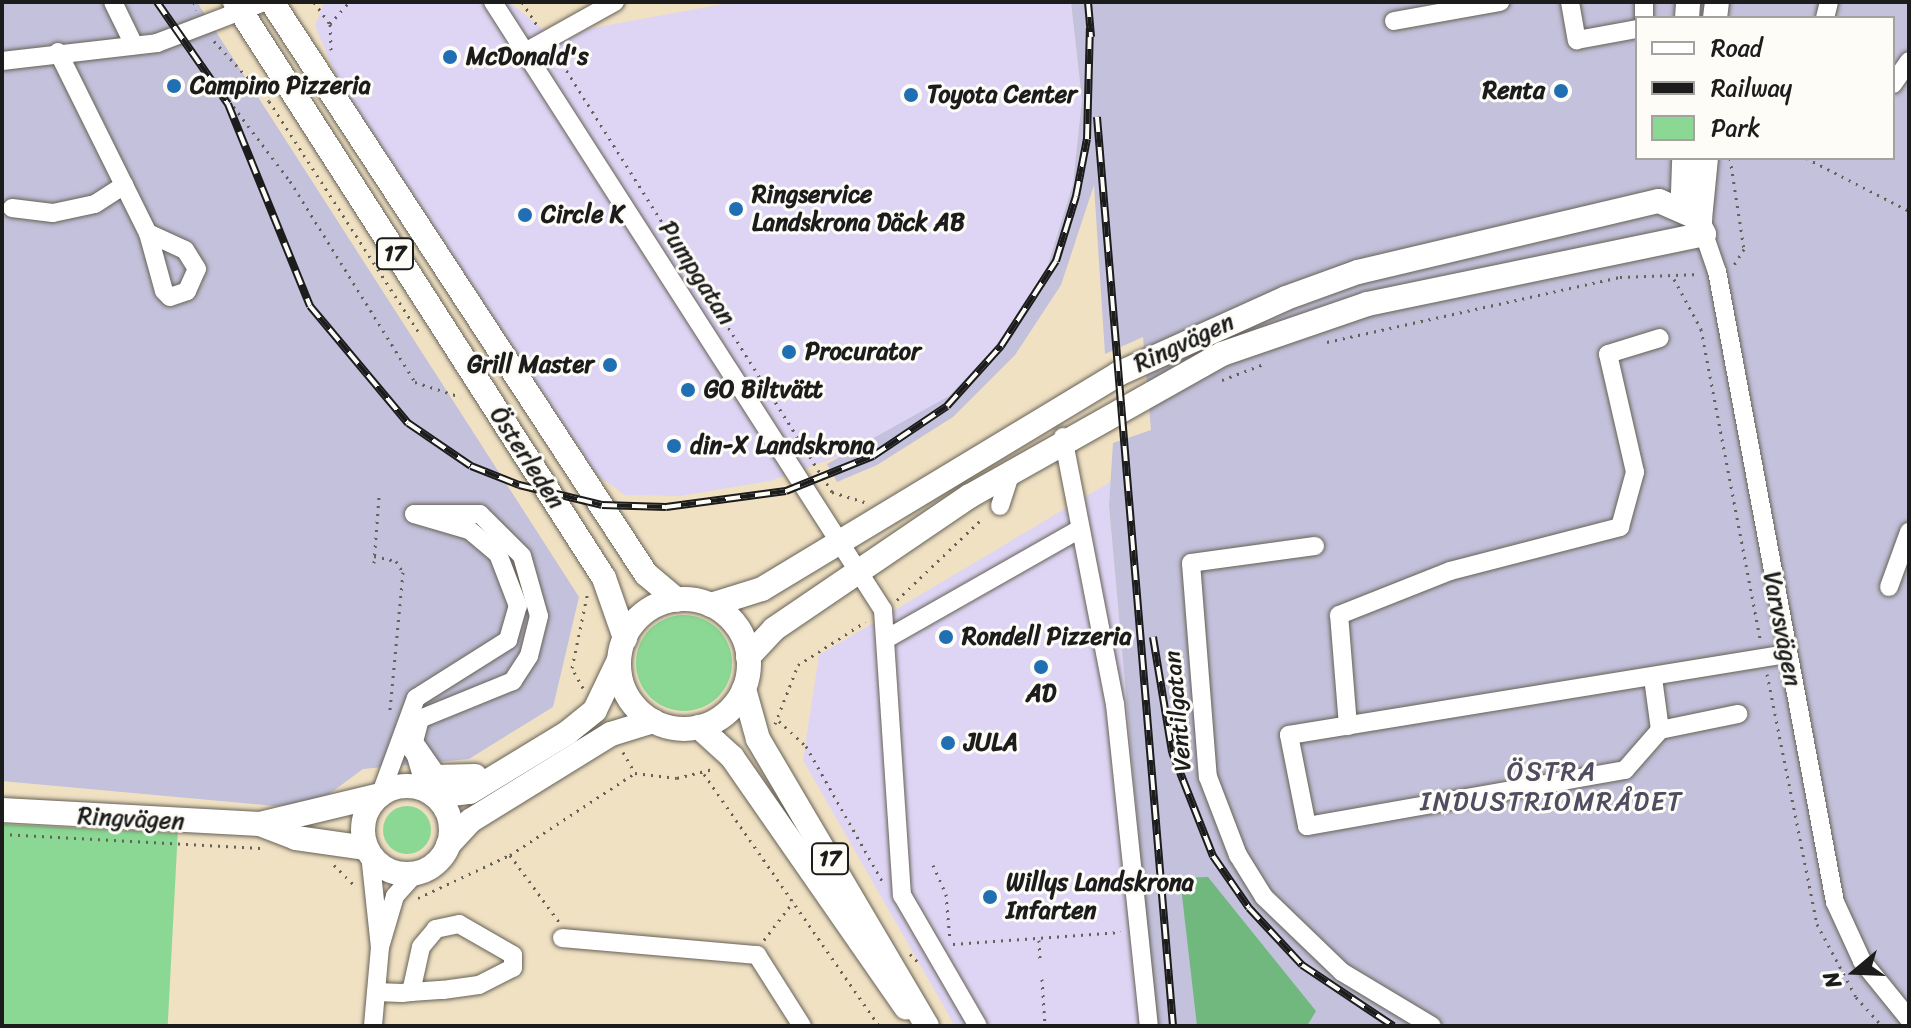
<!DOCTYPE html>
<html>
<head>
<meta charset="utf-8">
<style>
	body { margin:0 }
	#map { position:relative; width:1911px; height:1028px; overflow:hidden; background:#f0e1c3; font-family:Sriracha,sans-serif }
	div>[style] { position:absolute }
	.built>* { inset:0; background:#ded5f5 }
	.industrial>* { inset:0; background:#c3c1db }
	.green>* { inset:0; background:#8bd794; transform-origin:0 0 }
	.round { border-radius:50% }
	.forest>* { inset:0; background:#70b87e }
	.path>* { height:3px; margin-top:-1.5px; transform-origin:0; background:repeating-linear-gradient(90deg,#666156 0 2px,transparent 0 8px) }
	.roads { filter:drop-shadow(0 0 2px #666156) drop-shadow(0 0 2px #666156) }
	.minor>* { height:18px; margin:-9px; padding:0 9px; transform-origin:9px; border-radius:9px; background:#fff }
	.major>* { height:24px; margin:-12px; padding:0 12px; transform-origin:12px; border-radius:12px; background:#fff }
	.major>.ring { margin:-12px; padding:0; box-sizing:content-box; background:none; border:24px solid #fff; border-radius:50% }
	.rail>* { height:8px; margin-top:-4px; transform-origin:0; background:repeating-linear-gradient(90deg,#fdfcf7 0 15px,#1c1c1c 0 30px); box-sizing:border-box; border-block:2px solid #1c1c1c }
	.dots>* { width:22px; height:22px; translate:-50% -50%; box-sizing:border-box; border:4px solid #fdfcf7; border-radius:50% }
	span { translate:-50% -50%; white-space:nowrap; text-align:center; line-height:1.15; -webkit-text-stroke:6px #fdfcf7; paint-order:stroke }
	.shield-label span { padding:2px 6px; background:#fdfcf7; border:2px solid; border-radius:6px; -webkit-text-stroke-width:0 }
	.shield-label { font-size:22px; color:#1c1c1c; font-weight:700 }
	.poi-label { font-size:24px; color:#1c1c1c; font-weight:700 }
	.left { translate:0 -50%; text-align:left }
	.right { translate:-100% -50%; text-align:right }
	.street-label { font-size:24px; color:#1c1c1c }
	.neighbourhood-label { font-size:26px; color:#504c61; letter-spacing:2px }
	.frame { position:absolute; inset:0; border:4px solid #1c1c1c; pointer-events:none }
	.legend { position:absolute; left:1635px; top:16px; width:260px; height:144px; box-sizing:border-box; background:#fdfcf7; border:2px solid #a3a29f; margin:0; padding:10px 14px; list-style:none; font-size:24px; color:#1c1c1c }
	.legend li { display:flex; align-items:center; gap:16px; height:40px }
	.legend b { width:40px; border:2px solid #a3a29f }
	.north { position:absolute; left:1815px; top:932px; width:80px; height:80px; -webkit-text-stroke:6px #fdfcf7; paint-order:stroke; rotate:251deg; font-size:22px; font-weight:700; line-height:32px; text-align:center; color:#1c1c1c }
	.north::after { content:''; display:block; margin:auto; width:28px; height:36px; background:#1c1c1c; clip-path:polygon(50% 0,100% 100%,50% 72%,0 100%) }
</style>
</head>
<body>
<div id="map">
	<div class="built">
		<div style="clip-path:polygon(324px 2px,509px 2px,560px 43px,587px 29px,734px 2px,1071px 2px,1082px 100px,1073px 184px,1048px 265px,1002px 340px,949px 396px,873px 444px,770px 481px,680px 496px,625px 495px,597px 475px,338px 80px,315px 26px)"></div>
		<div style="clip-path:polygon(1115px 479px,1109px 506px,1156px 1026px,955px 1026px,803px 760px,819px 655px)"></div>
	</div>
	<div class="industrial">
		<div style="clip-path:polygon(2px 2px,197px 2px,579px 597px,553px 707px,469px 759px,363px 769px,317px 803px,275px 806px,2px 781px)"></div>
		<div style="clip-path:polygon(evenodd,1071px 2px,1909px 2px,1909px 1026px,1156px 1026px,1109px 506px,1113px 443px,1151px 430px,1143px 337px,1105px 354px,1094px 185px,1061px 285px,1015px 355px,953px 417px,877px 465px,837px 482px,827px 464px,949px 396px,1002px 340px,1048px 265px,1073px 184px,1082px 100px,1071px 2px,1637px 18px,1893px 18px,1893px 158px,1637px 158px,1637px 18px)"></div>
	</div>
	<div class="green">
		<div class="round" style="left:636px;top:615px;width:96px;height:96px"></div>
		<div class="round" style="left:383px;top:806px;width:48px;height:48px"></div>
		<div style="left:2px;top:824px;width:176px;height:202px;rotate:3deg"></div>
	</div>
	<div class="forest">
		<div style="clip-path:polygon(1208px 877px,1316px 1011px,1307px 1026px,1197px 1026px,1180px 878px)"></div>
	</div>
	<div class="path">
		<div style="left:194px;top:2px;width:8px;rotate:76deg"></div>
		<div style="left:314px;top:2px;width:27px;rotate:54deg"></div>
		<div style="left:522px;top:2px;width:30px;rotate:57deg"></div>
		<div style="left:214px;top:41px;width:81px;rotate:47.5deg"></div>
		<div style="left:269px;top:101px;width:274px;rotate:57.1deg"></div>
		<div style="left:190px;top:49px;width:166px;rotate:52.9deg"></div>
		<div style="left:290px;top:181px;width:237px;rotate:58.1deg"></div>
		<div style="left:415px;top:382px;width:48px;rotate:18.1deg"></div>
		<div style="left:331px;top:50px;width:26px;rotate:-92deg"></div>
		<div style="left:330px;top:24px;width:29px;rotate:-49deg"></div>
		<div style="left:558px;top:57px;width:514px;rotate:57.79deg"></div>
		<div style="left:832px;top:492px;width:34px;rotate:17deg"></div>
		<div style="left:1730px;top:158px;width:92px;rotate:81.3deg"></div>
		<div style="left:1744px;top:249px;width:19px;rotate:122deg"></div>
		<div style="left:1806px;top:158px;width:116px;rotate:27.2deg"></div>
		<div style="left:1674px;top:279px;width:57px;rotate:61.6deg"></div>
		<div style="left:1701px;top:329px;width:316px;rotate:79.2deg"></div>
		<div style="left:1327px;top:342px;width:300px;rotate:-12.5deg"></div>
		<div style="left:1620px;top:277px;width:80px;rotate:-2.1deg"></div>
		<div style="left:1222px;top:380px;width:45px;rotate:-20.9deg"></div>
		<div style="left:374px;top:556px;width:23px;rotate:13deg"></div>
		<div style="left:396px;top:561px;width:13px;rotate:58deg"></div>
		<div style="left:403px;top:572px;width:139px;rotate:95.4deg"></div>
		<div style="left:374px;top:563px;width:67px;rotate:-85.7deg"></div>
		<div style="left:897px;top:600px;width:120px;rotate:-43.7deg"></div>
		<div style="left:1767px;top:674px;width:255px;rotate:78.7deg"></div>
		<div style="left:1817px;top:924px;width:83px;rotate:61.9deg"></div>
		<div style="left:1856px;top:997px;width:39px;rotate:48deg"></div>
		<div style="left:583px;top:688px;width:23px;rotate:-119deg"></div>
		<div style="left:572px;top:668px;width:74px;rotate:-78.2deg"></div>
		<div style="left:779px;top:721px;width:37px;rotate:43deg"></div>
		<div style="left:806px;top:746px;width:155px;rotate:60.6deg"></div>
		<div style="left:775px;top:724px;width:63px;rotate:-68.7deg"></div>
		<div style="left:798px;top:665px;width:80px;rotate:-32.7deg"></div>
		<div style="left:623px;top:752px;width:24px;rotate:60deg"></div>
		<div style="left:704px;top:774px;width:307px;rotate:55.2deg"></div>
		<div style="left:2px;top:834px;width:260px;rotate:3.1deg"></div>
		<div style="left:510px;top:855px;width:83px;rotate:53.8deg"></div>
		<div style="left:334px;top:865px;width:28px;rotate:45deg"></div>
		<div style="left:933px;top:865px;width:32px;rotate:66deg"></div>
		<div style="left:946px;top:894px;width:47px;rotate:85.1deg"></div>
		<div style="left:418px;top:898px;width:102px;rotate:-25.1deg"></div>
		<div style="left:510px;top:855px;width:149px;rotate:-33.3deg"></div>
		<div style="left:635px;top:773px;width:42px;rotate:6.8deg"></div>
		<div style="left:677px;top:778px;width:38px;rotate:-14deg"></div>
		<div style="left:764px;top:940px;width:48px;rotate:-52.7deg"></div>
		<div style="left:1039px;top:940px;width:21px;rotate:87deg"></div>
		<div style="left:953px;top:944px;width:168px;rotate:-4.1deg"></div>
		<div style="left:910px;top:954px;width:14px;rotate:45deg"></div>
		<div style="left:1042px;top:979px;width:47px;rotate:86.3deg"></div>
	</div>
	<div class="roads">
		<div class="minor">
			<div style="left:113px;top:2px;width:48px;rotate:64deg"></div>
			<div style="left:493px;top:2px;width:722px;rotate:57.32deg"></div>
			<div style="left:883px;top:610px;width:286px;rotate:86.2deg"></div>
			<div style="left:902px;top:895px;width:151px;rotate:59.9deg"></div>
			<div style="left:1570px;top:2px;width:39px;rotate:80deg"></div>
			<div style="left:1577px;top:40px;width:61px;rotate:-10.4deg"></div>
			<div style="left:1644px;top:18px;width:16px;rotate:-90deg"></div>
			<div style="left:1825px;top:18px;width:16px;rotate:-76deg"></div>
			<div style="left:1394px;top:21px;width:108px;rotate:-10.2deg"></div>
			<div style="left:58px;top:52px;width:202px;rotate:63.6deg"></div>
			<div style="left:148px;top:233px;width:60px;rotate:74.6deg"></div>
			<div style="left:164px;top:291px;width:8px;rotate:45deg"></div>
			<div style="left:170px;top:297px;width:18px;rotate:-19deg"></div>
			<div style="left:187px;top:291px;width:24px;rotate:-66deg"></div>
			<div style="left:197px;top:269px;width:22px;rotate:-122deg"></div>
			<div style="left:185px;top:250px;width:41px;rotate:-155.3deg"></div>
			<div style="left:525px;top:52px;width:103px;rotate:-29.1deg"></div>
			<div style="left:2px;top:61px;width:156px;rotate:-6.6deg"></div>
			<div style="left:157px;top:43px;width:115px;rotate:-21deg"></div>
			<div style="left:1893px;top:84px;width:28px;rotate:-55deg"></div>
			<div style="left:12px;top:208px;width:41px;rotate:7deg"></div>
			<div style="left:53px;top:213px;width:43px;rotate:-12.1deg"></div>
			<div style="left:95px;top:204px;width:35px;rotate:-33deg"></div>
			<div style="left:1704px;top:234px;width:39px;rotate:71deg"></div>
			<div style="left:1717px;top:271px;width:642px;rotate:79.41deg"></div>
			<div style="left:1835px;top:902px;width:65px;rotate:65.4deg"></div>
			<div style="left:1862px;top:961px;width:75px;rotate:51deg"></div>
			<div style="left:1063px;top:437px;width:272px;rotate:79deg"></div>
			<div style="left:1115px;top:704px;width:324px;rotate:84deg"></div>
			<div style="left:1000px;top:506px;width:38px;rotate:-72deg"></div>
			<div style="left:1315px;top:546px;width:125px;rotate:172.2deg"></div>
			<div style="left:1191px;top:563px;width:215px;rotate:85.5deg"></div>
			<div style="left:1208px;top:777px;width:84px;rotate:69deg"></div>
			<div style="left:1238px;top:855px;width:49px;rotate:58.2deg"></div>
			<div style="left:1264px;top:897px;width:108px;rotate:43.9deg"></div>
			<div style="left:1342px;top:972px;width:105px;rotate:31deg"></div>
			<div style="left:1889px;top:587px;width:59px;rotate:-70deg"></div>
			<div style="left:888px;top:638px;width:221px;rotate:-29.6deg"></div>
			<div style="left:1653px;top:678px;width:52px;rotate:82.3deg"></div>
			<div style="left:1660px;top:730px;width:53px;rotate:131.2deg"></div>
			<div style="left:1625px;top:770px;width:323px;rotate:170deg"></div>
			<div style="left:1307px;top:826px;width:93px;rotate:-101.2deg"></div>
			<div style="left:1289px;top:735px;width:505px;rotate:-9.24deg"></div>
			<div style="left:1348px;top:726px;width:111px;rotate:-94.6deg"></div>
			<div style="left:1339px;top:615px;width:119px;rotate:-21.6deg"></div>
			<div style="left:1450px;top:571px;width:176px;rotate:-14.5deg"></div>
			<div style="left:1620px;top:527px;width:57px;rotate:-74.7deg"></div>
			<div style="left:1635px;top:472px;width:121px;rotate:-102.9deg"></div>
			<div style="left:1608px;top:354px;width:54px;rotate:-17.1deg"></div>
			<div style="left:1660px;top:730px;width:80px;rotate:-11.6deg"></div>
			<div style="left:381px;top:793px;width:101px;rotate:-69.8deg"></div>
			<div style="left:416px;top:698px;width:109px;rotate:-32.2deg"></div>
			<div style="left:508px;top:640px;width:35px;rotate:-74deg"></div>
			<div style="left:518px;top:606px;width:56px;rotate:-111deg"></div>
			<div style="left:498px;top:554px;width:38px;rotate:-140deg"></div>
			<div style="left:469px;top:530px;width:57px;rotate:-163.8deg"></div>
			<div style="left:414px;top:514px;width:66px"></div>
			<div style="left:480px;top:514px;width:59px;rotate:45deg"></div>
			<div style="left:522px;top:556px;width:62px;rotate:74.2deg"></div>
			<div style="left:539px;top:616px;width:41px;rotate:104deg"></div>
			<div style="left:529px;top:656px;width:30px;rotate:123deg"></div>
			<div style="left:513px;top:681px;width:100px;rotate:157.8deg"></div>
			<div style="left:420px;top:719px;width:28px;rotate:105deg"></div>
			<div style="left:413px;top:746px;width:46px;rotate:73.5deg"></div>
			<div style="left:370px;top:854px;width:94px;rotate:83.9deg"></div>
			<div style="left:380px;top:947px;width:79px;rotate:95.1deg"></div>
			<div style="left:562px;top:938px;width:196px;rotate:5deg"></div>
			<div style="left:757px;top:955px;width:84px;rotate:57.6deg"></div>
			<div style="left:380px;top:947px;width:53px;rotate:-73.6deg"></div>
			<div style="left:395px;top:896px;width:31px;rotate:-48deg"></div>
			<div style="left:376px;top:992px;width:26px;rotate:2deg"></div>
			<div style="left:402px;top:993px;width:9px;rotate:-6deg"></div>
			<div style="left:411px;top:992px;width:32px;rotate:-4deg"></div>
			<div style="left:443px;top:990px;width:36px;rotate:-8deg"></div>
			<div style="left:479px;top:985px;width:38px;rotate:-27deg"></div>
			<div style="left:513px;top:968px;width:13px;rotate:-90deg"></div>
			<div style="left:513px;top:955px;width:62px;rotate:-150.1deg"></div>
			<div style="left:459px;top:924px;width:24px;rotate:168deg"></div>
			<div style="left:436px;top:929px;width:23px;rotate:130deg"></div>
			<div style="left:421px;top:947px;width:46px;rotate:102.5deg"></div>
		</div>
		<div class="major">
			<div style="left:235px;top:2px;width:684px;rotate:57.36deg"></div>
			<div style="left:604px;top:578px;width:64px;rotate:70.7deg"></div>
			<div style="left:272px;top:2px;width:683px;rotate:56.82deg"></div>
			<div style="left:646px;top:574px;width:40px;rotate:40deg"></div>
			<div style="left:1687px;top:18px;width:16px;rotate:-86deg"></div>
			<div style="left:1715px;top:18px;width:16px;rotate:-83deg"></div>
			<div style="left:1700px;top:219px;width:61px;rotate:-84.4deg"></div>
			<div class="ring" style="left:619px;top:599px;width:106px;height:106px"></div>
			<div style="left:711px;top:605px;width:53px;rotate:-17.4deg"></div>
			<div style="left:762px;top:589px;width:416px;rotate:-31.1deg"></div>
			<div style="left:1118px;top:374px;width:184px;rotate:-24.3deg"></div>
			<div style="left:1286px;top:298px;width:77px;rotate:-19.9deg"></div>
			<div style="left:1358px;top:272px;width:309px;rotate:-13.3deg"></div>
			<div style="left:1659px;top:201px;width:45px;rotate:23.7deg"></div>
			<div style="left:748px;top:657px;width:38px;rotate:-47deg"></div>
			<div style="left:774px;top:629px;width:237px;rotate:-34.2deg"></div>
			<div style="left:970px;top:496px;width:289px;rotate:-29.4deg"></div>
			<div style="left:1222px;top:354px;width:153px;rotate:-19deg"></div>
			<div style="left:1367px;top:304px;width:344px;rotate:-11.7deg"></div>
			<div style="left:1704px;top:234px;width:46px;rotate:-117.1deg"></div>
			<div style="left:1683px;top:193px;width:35px;rotate:-88deg"></div>
			<div style="left:744px;top:689px;width:52px;rotate:74.4deg"></div>
			<div style="left:758px;top:739px;width:333px;rotate:59.5deg"></div>
			<div style="left:699px;top:727px;width:45px;rotate:42.3deg"></div>
			<div style="left:732px;top:757px;width:305px;rotate:55.2deg"></div>
			<div style="left:413px;top:746px;width:38px;rotate:55deg"></div>
			<div style="left:435px;top:777px;width:40px;rotate:-1.4deg"></div>
			<div class="ring" style="left:363px;top:786px;width:64px;height:64px"></div>
			<div style="left:436px;top:796px;width:34px;rotate:-7deg"></div>
			<div style="left:470px;top:792px;width:114px;rotate:-31.3deg"></div>
			<div style="left:567px;top:733px;width:36px;rotate:-39deg"></div>
			<div style="left:595px;top:710px;width:55px;rotate:-64.4deg"></div>
			<div style="left:2px;top:810px;width:258px;rotate:3.1deg"></div>
			<div style="left:260px;top:824px;width:39px;rotate:21deg"></div>
			<div style="left:296px;top:838px;width:71px;rotate:8.1deg"></div>
			<div style="left:260px;top:824px;width:120px;rotate:-13.5deg"></div>
			<div style="left:448px;top:845px;width:33px;rotate:-47deg"></div>
			<div style="left:470px;top:821px;width:166px;rotate:-31.7deg"></div>
			<div style="left:611px;top:734px;width:44px;rotate:-17.2deg"></div>
		</div>
	</div>
	<div class="rail">
		<div style="left:157px;top:2px;width:124px;rotate:55.2deg"></div>
		<div style="left:228px;top:104px;width:218px;rotate:67.9deg"></div>
		<div style="left:310px;top:306px;width:153px;rotate:50.1deg"></div>
		<div style="left:408px;top:423px;width:76px;rotate:34.3deg"></div>
		<div style="left:471px;top:466px;width:52px;rotate:21.6deg"></div>
		<div style="left:519px;top:485px;width:85px;rotate:13.5deg"></div>
		<div style="left:602px;top:505px;width:64px;rotate:1.8deg"></div>
		<div style="left:666px;top:507px;width:121px;rotate:-7.6deg"></div>
		<div style="left:786px;top:491px;width:94px;rotate:-21.9deg"></div>
		<div style="left:873px;top:456px;width:89px;rotate:-34deg"></div>
		<div style="left:947px;top:406px;width:81px;rotate:-48deg"></div>
		<div style="left:1001px;top:346px;width:101px;rotate:-57.1deg"></div>
		<div style="left:1056px;top:261px;width:68px;rotate:-72.9deg"></div>
		<div style="left:1076px;top:196px;width:58px;rotate:-79.1deg"></div>
		<div style="left:1087px;top:139px;width:111px;rotate:-88.5deg"></div>
		<div style="left:1088px;top:2px;width:35px;rotate:85deg"></div>
		<div style="left:1097px;top:117px;width:912px;rotate:85.22deg"></div>
		<div style="left:1153px;top:637px;width:117px;rotate:80.6deg"></div>
		<div style="left:1172px;top:752px;width:112px;rotate:68.5deg"></div>
		<div style="left:1213px;top:856px;width:63px;rotate:55.3deg"></div>
		<div style="left:1249px;top:908px;width:78px;rotate:47.1deg"></div>
		<div style="left:1302px;top:965px;width:110px;rotate:33.8deg"></div>
	</div>
	<div class="dots">
		<div style="left:450px;top:57px;background:#1f6fb2"></div>
		<div style="left:174px;top:86px;background:#1f6fb2"></div>
		<div style="left:1561px;top:91px;background:#1f6fb2"></div>
		<div style="left:911px;top:95px;background:#1f6fb2"></div>
		<div style="left:736px;top:209px;background:#1f6fb2"></div>
		<div style="left:525px;top:215px;background:#1f6fb2"></div>
		<div style="left:789px;top:352px;background:#1f6fb2"></div>
		<div style="left:610px;top:365px;background:#1f6fb2"></div>
		<div style="left:688px;top:390px;background:#1f6fb2"></div>
		<div style="left:674px;top:446px;background:#1f6fb2"></div>
		<div style="left:946px;top:637px;background:#1f6fb2"></div>
		<div style="left:1041px;top:667px;background:#1f6fb2"></div>
		<div style="left:948px;top:743px;background:#1f6fb2"></div>
		<div style="left:990px;top:897px;background:#1f6fb2"></div>
	</div>
	<div class="shield-label">
		<span style="left:395px;top:254px">17</span>
		<span style="left:830px;top:859px">17</span>
	</div>
	<div class="poi-label">
		<span class="left" style="left:466px;top:57px">McDonald's</span>
		<span class="left" style="left:190px;top:86px">Campino Pizzeria</span>
		<span class="right" style="left:1545px;top:91px">Renta</span>
		<span class="left" style="left:927px;top:95px">Toyota Center</span>
		<span class="left" style="left:752px;top:209px">Ringservice<br>Landskrona Däck AB</span>
		<span class="left" style="left:541px;top:215px">Circle K</span>
		<span class="left" style="left:805px;top:352px">Procurator</span>
		<span class="right" style="left:594px;top:365px">Grill Master</span>
		<span class="left" style="left:704px;top:390px">GO Biltvätt</span>
		<span class="left" style="left:690px;top:446px">din-X Landskrona</span>
		<span class="left" style="left:962px;top:637px">Rondell Pizzeria</span>
		<span style="left:1041px;top:694px">AD</span>
		<span class="left" style="left:964px;top:743px">JULA</span>
		<span class="left" style="left:1006px;top:897px">Willys Landskrona<br>Infarten</span>
	</div>
	<div class="street-label">
		<span style="left:697px;top:273px;rotate:57deg">Pumpgatan</span>
		<span style="left:1184px;top:343px;rotate:-25deg">Ringvägen</span>
		<span style="left:527px;top:458px;rotate:57deg">Österleden</span>
		<span style="left:1782px;top:629px;rotate:79deg">Varvsvägen</span>
		<span style="left:1178px;top:711px;rotate:-95deg">Ventilgatan</span>
		<span style="left:131px;top:819px;rotate:3deg">Ringvägen</span>
	</div>
	<div class="neighbourhood-label">
		<span style="left:1552px;top:787px">ÖSTRA<br>INDUSTRIOMRÅDET</span>
	</div>
	<div class="frame"></div>
	<ul class="legend">
	<li><b style="height:10px;background:#fff"></b>Road</li>
	<li><b style="height:10px;background:#1c1c1c"></b>Railway</li>
	<li><b style="height:22px;background:#8bd794"></b>Park</li>
	</ul>
	<div class="north">N</div>
</div>
</body>
</html>
